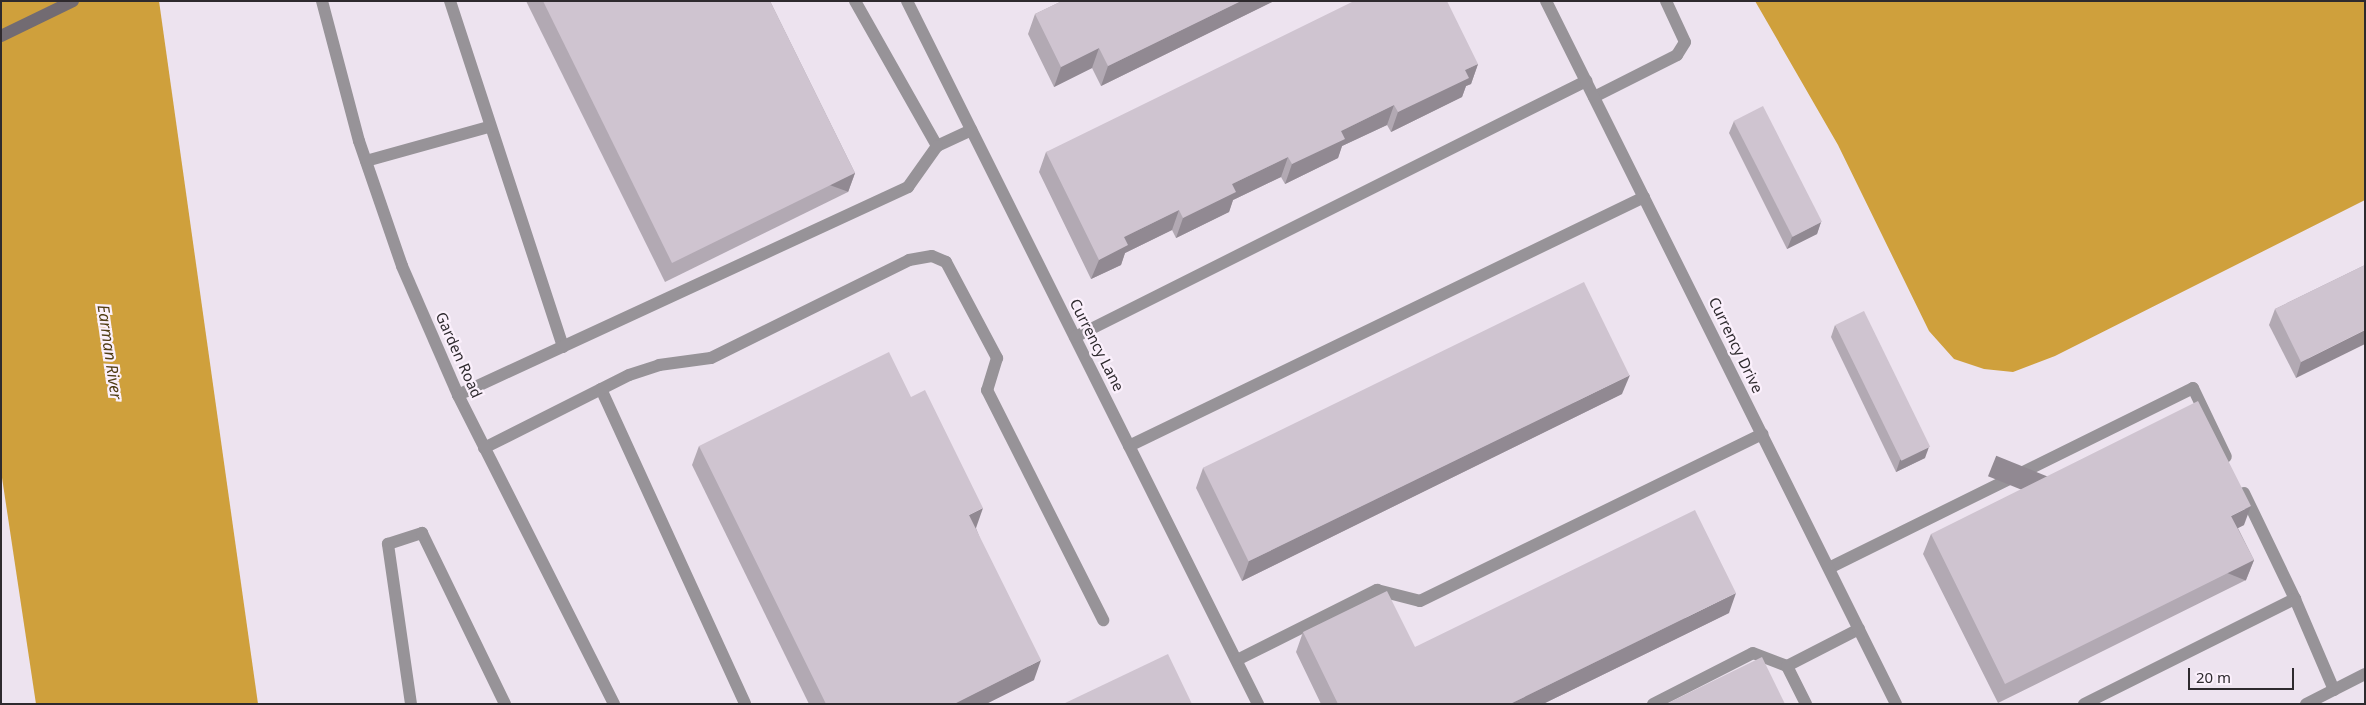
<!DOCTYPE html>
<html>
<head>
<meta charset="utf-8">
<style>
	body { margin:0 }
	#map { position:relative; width:2366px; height:705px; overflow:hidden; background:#ede3ef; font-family:"Noto Sans",sans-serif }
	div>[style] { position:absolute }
	.water>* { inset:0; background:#cfa03c }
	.lane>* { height:12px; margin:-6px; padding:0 6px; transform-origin:6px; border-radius:6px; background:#979398 }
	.street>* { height:12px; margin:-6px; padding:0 6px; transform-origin:6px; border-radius:6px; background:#979398 }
	.secondary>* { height:12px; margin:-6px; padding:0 6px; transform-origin:6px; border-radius:6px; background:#726b72 }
	.wall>* { inset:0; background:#b2a9b3 }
	.shaded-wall>* { inset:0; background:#918992; transform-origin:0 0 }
	.building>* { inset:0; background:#cfc4d0; transform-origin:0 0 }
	span { translate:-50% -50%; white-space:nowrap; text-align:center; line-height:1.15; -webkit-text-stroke:4.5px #fbf0fc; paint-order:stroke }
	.street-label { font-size:15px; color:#2e2a2e }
	.water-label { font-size:16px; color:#503d14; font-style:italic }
	.frame { position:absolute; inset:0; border:2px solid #2e2a2e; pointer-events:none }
	.scale { position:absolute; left:2188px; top:668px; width:106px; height:22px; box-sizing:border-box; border:2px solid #2e2a2e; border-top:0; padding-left:6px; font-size:15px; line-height:18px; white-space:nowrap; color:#2e2a2e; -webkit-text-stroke:4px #fbf0fc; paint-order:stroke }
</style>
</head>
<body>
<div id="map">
	<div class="water">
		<div style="clip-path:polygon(1px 1px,159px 1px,258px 704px,36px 704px,1px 471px)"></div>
		<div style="clip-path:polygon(1755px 1px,2365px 1px,2365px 200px,2055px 356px,2013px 372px,1984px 369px,1954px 359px,1929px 331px,1838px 145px)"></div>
	</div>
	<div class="lane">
		<div style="left:450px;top:1px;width:364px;rotate:71.9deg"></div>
		<div style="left:855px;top:1px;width:167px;rotate:60.5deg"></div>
		<div style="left:937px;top:146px;width:38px;rotate:-25deg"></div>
		<div style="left:907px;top:1px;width:786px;rotate:63.47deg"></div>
		<div style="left:1594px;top:97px;width:93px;rotate:-26.8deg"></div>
		<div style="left:1677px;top:55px;width:15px;rotate:-58deg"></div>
		<div style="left:1685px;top:42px;width:45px;rotate:-114.9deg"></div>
		<div style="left:366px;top:161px;width:128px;rotate:-15.5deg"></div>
		<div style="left:1075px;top:337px;width:572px;rotate:-26.61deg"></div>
		<div style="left:601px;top:389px;width:346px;rotate:65.4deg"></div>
		<div style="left:458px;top:395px;width:496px;rotate:-24.8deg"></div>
		<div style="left:908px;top:187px;width:50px;rotate:-54.7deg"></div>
		<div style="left:1129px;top:446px;width:572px;rotate:-25.8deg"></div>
		<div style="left:484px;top:448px;width:162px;rotate:-26.7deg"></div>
		<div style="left:629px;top:375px;width:32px;rotate:-18deg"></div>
		<div style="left:659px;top:365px;width:52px;rotate:-7.7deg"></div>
		<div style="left:711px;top:358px;width:221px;rotate:-26.3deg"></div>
		<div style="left:909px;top:260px;width:23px;rotate:-10deg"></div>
		<div style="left:932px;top:256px;width:15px;rotate:23deg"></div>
		<div style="left:946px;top:262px;width:109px;rotate:62deg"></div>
		<div style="left:997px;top:358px;width:34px;rotate:107deg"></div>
		<div style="left:987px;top:390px;width:258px;rotate:63.2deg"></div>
		<div style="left:2244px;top:493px;width:118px;rotate:64.3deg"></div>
		<div style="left:1829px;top:568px;width:406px;rotate:-26.3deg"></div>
		<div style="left:2193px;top:388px;width:76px;rotate:64.4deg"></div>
		<div style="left:1237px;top:660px;width:157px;rotate:-26.6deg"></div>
		<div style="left:1377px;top:590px;width:44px;rotate:14.3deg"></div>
		<div style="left:1420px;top:601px;width:381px;rotate:-26deg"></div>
		<div style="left:411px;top:704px;width:162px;rotate:-98.2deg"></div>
		<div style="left:388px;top:544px;width:36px;rotate:-18deg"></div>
		<div style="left:422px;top:533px;width:190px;rotate:64.1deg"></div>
		<div style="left:1653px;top:704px;width:112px;rotate:-27deg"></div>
		<div style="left:1753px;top:653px;width:36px;rotate:21deg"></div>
		<div style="left:1806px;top:704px;width:42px;rotate:-116.6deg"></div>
		<div style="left:1787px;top:666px;width:81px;rotate:-27.2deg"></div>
		<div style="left:2084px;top:704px;width:236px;rotate:-26.5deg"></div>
		<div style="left:2295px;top:599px;width:99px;rotate:66.8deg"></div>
	</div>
	<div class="street">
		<div style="left:322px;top:1px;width:145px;rotate:75.2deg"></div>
		<div style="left:359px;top:141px;width:132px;rotate:71deg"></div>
		<div style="left:402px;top:266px;width:141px;rotate:66.5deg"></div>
		<div style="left:458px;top:395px;width:346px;rotate:63.2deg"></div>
		<div style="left:1546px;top:1px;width:785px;rotate:63.53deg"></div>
		<div style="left:2306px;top:704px;width:66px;rotate:-27deg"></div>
	</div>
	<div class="secondary">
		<div style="left:1px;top:36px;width:80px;rotate:-25.9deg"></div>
	</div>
	<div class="wall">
		<div style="clip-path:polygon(526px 1px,770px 1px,855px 173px,848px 192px,665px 282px)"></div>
		<div style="clip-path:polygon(1060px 1px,1274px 1px,1101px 86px,1092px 68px,1054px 87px,1028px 34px,1035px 14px,1060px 2px)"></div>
		<div style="clip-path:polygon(1478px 64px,1471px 84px,1466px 86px,1462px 97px,1391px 132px,1387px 125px,1342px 146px,1338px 158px,1285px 184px,1281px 177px,1233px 200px,1229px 212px,1176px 238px,1172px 230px,1125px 253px,1121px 265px,1091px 279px,1039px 172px,1046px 152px)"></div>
		<div style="clip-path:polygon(1734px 121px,1821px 222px,1817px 234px,1787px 249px,1729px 133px)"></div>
		<div style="clip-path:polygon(2365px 265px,2296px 378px,2269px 325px,2275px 309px)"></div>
		<div style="clip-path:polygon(1835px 325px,1925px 458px,1896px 472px,1831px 337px)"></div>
		<div style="clip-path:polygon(1622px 394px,1242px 581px,1196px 488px,1203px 468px)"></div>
		<div style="clip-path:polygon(699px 446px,976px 528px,1034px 680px,986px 704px,809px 704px,692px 465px)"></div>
		<div style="clip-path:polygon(2244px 525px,2238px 528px,2254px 560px,2246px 580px,1998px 703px,1923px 554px,1931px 534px)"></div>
		<div style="clip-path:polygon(1729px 613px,1543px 704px,1321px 704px,1296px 652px,1303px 632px,1415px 647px)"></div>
	</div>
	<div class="shaded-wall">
		<div style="clip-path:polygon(1241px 1px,1274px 1px,1101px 86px,1108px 66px)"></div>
		<div style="clip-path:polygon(1099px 48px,1092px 68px,1054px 87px,1061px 67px)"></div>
		<div style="clip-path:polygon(1478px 64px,1471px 84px,1466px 86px,1462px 97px,1391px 132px,1398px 112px,1465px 70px)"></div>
		<div style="clip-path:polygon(1394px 105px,1387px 125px,1342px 146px,1338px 158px,1285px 184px,1292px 164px,1341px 131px)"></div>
		<div style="clip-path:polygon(1288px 157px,1281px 177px,1233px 200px,1229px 212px,1176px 238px,1183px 218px,1232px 184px)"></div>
		<div style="left:855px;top:173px;width:20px;height:204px;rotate:110deg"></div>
		<div style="clip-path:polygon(1179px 210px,1172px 230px,1125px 253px,1121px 265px,1091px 279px,1099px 260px,1124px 237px)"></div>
		<div style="clip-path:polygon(1821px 222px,1817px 234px,1787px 249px,1792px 237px)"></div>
		<div style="clip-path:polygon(2365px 330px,2365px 344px,2296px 378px,2301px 362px)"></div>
		<div style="clip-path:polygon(1630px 375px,1622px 394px,1242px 581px,1249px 561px)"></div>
		<div style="clip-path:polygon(1929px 447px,1925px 458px,1896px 472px,1900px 460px)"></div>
		<div style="clip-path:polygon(2251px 506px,2244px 525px,2224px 535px,2231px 516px)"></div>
		<div style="clip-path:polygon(983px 508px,976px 528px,962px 535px,969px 515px)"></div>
		<div style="left:2254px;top:560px;width:22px;height:278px;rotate:112deg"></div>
		<div style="clip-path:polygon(1736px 593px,1729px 613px,1543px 704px,1510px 704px)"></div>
		<div style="clip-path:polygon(1041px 660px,1034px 680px,986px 704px,954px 704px)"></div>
	</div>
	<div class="building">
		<div style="clip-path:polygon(543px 1px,770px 1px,855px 173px,672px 263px)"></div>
		<div style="clip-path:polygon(1062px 1px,1241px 1px,1108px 66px,1099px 48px,1061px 67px,1035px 14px)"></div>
		<div style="clip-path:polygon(1354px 1px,1447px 1px,1478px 64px,1465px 70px,1469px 78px,1398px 112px,1394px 105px,1341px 131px,1345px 139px,1292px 164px,1288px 157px,1232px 184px,1236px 192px,1183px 218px,1179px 210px,1124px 237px,1128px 245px,1099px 260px,1046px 152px)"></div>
		<div style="left:1763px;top:106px;width:130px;height:33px;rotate:63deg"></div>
		<div style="clip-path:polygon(2365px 265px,2365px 330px,2301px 362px,2275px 309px)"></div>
		<div style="left:1584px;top:282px;width:104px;height:424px;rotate:64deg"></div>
		<div style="left:1864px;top:311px;width:151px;height:32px;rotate:64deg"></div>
		<div style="clip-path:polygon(889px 352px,911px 397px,925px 390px,983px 508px,969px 515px,1041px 660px,954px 704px,826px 704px,699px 446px)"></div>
		<div style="clip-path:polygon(2198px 401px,2251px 506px,2231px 516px,2254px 560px,2005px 684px,1931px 534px)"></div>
		<div style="clip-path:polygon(1695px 510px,1736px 593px,1510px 704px,1338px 704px,1303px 632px,1387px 591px,1415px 647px)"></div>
		<div style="clip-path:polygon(1168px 654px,1192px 704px,1063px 704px)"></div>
		<div style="clip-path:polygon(1762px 657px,1785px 704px,1666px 704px)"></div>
	</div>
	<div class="street-label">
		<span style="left:1097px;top:345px;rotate:63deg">Currency Lane</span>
		<span style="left:1736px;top:345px;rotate:64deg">Currency Drive</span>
		<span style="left:459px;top:355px;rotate:66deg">Garden Road</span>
	</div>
	<div class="water-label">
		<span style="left:110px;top:352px;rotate:82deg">Earman River</span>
	</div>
	<div class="frame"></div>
	<div class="scale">20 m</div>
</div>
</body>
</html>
